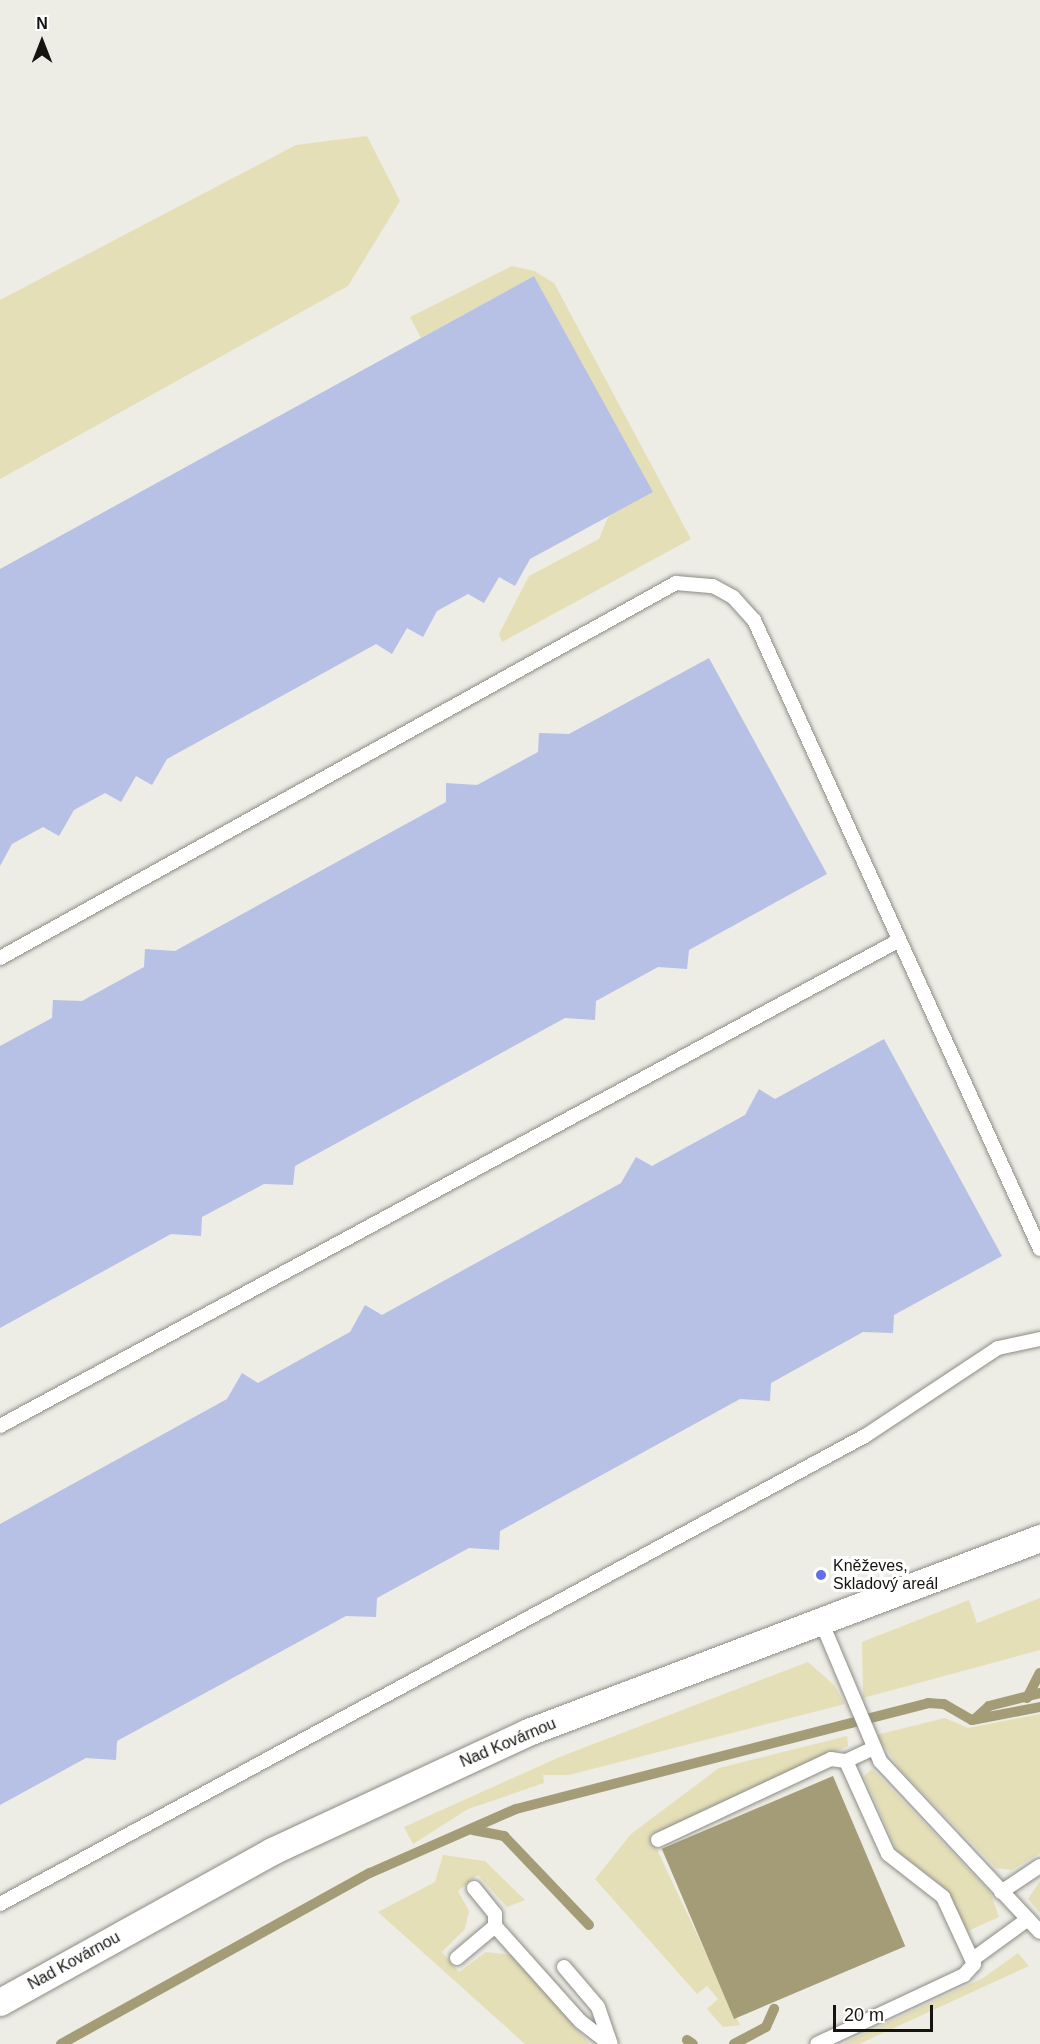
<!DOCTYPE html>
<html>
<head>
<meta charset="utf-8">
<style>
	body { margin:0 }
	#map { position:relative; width:1040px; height:2044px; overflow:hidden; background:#edece5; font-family:Arial,sans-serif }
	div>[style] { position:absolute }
	.green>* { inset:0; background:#e5dfb8 }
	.water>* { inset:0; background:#a39c76; transform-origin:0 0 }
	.stream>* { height:10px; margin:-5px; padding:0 5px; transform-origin:5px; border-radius:5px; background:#a39c76 }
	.building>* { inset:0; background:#b7c0e5 }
	.roads { filter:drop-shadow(0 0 2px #8d8c85) drop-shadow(0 0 2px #8d8c85) }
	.service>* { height:14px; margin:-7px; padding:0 7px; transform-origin:7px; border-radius:7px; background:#fff }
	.minor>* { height:27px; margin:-13.5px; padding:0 13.5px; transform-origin:13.5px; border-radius:13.5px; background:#fff }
	.dots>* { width:16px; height:16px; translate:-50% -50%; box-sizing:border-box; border:3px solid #fff; border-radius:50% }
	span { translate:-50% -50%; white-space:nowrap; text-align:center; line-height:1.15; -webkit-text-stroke:6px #fff; paint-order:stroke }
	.poi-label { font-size:16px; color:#141411 }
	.left { translate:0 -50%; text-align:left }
	.street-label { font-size:16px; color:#141411 }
	.north { position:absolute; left:12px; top:12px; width:60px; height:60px; -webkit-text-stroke:4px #fff; paint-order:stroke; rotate:0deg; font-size:16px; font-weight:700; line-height:24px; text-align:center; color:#141411 }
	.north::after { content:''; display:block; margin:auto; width:21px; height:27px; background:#141411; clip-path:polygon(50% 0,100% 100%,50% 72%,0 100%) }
	.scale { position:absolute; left:833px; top:2005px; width:100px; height:27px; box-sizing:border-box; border:3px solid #141411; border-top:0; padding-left:8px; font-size:18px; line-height:21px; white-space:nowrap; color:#141411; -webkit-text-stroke:4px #fff; paint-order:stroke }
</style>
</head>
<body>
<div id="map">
	<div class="green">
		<div style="clip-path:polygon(367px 136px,400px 201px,348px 286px,0 479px,0 300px,296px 145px)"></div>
		<div style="clip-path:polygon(512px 266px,534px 271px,554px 283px,691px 539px,502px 642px,499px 634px,529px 576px,599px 539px,608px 517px,652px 492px,534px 276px,421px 338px,410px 317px)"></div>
		<div style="clip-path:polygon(1040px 1598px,1040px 1650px,863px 1698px,862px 1642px,969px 1600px,977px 1623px)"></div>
		<div style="clip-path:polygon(808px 1662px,834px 1685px,845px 1704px,569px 1775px,543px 1775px,544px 1783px,468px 1809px,413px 1844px,404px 1827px,562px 1756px)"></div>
		<div style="clip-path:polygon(1040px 1714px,1040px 1853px,1012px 1870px,996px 1868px,900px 1769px,876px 1735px,945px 1718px,968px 1728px)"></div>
		<div style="clip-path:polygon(847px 1736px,848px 1746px,650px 1835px,740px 2025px,723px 2027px,707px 2009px,718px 1999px,707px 1986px,697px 1994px,595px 1879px,631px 1834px,719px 1768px)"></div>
		<div style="clip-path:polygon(872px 1769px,990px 1892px,999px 1917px,968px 1931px,946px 1889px,897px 1851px,864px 1776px)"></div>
		<div style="clip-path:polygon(443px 1855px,485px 1861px,525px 1900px,507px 1907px,478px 1875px,458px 1891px,469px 1911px,465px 1929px,442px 1952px,459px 1972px,486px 1952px,512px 1955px,590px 2044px,525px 2044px,378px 1912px,435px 1882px)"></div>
		<div style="clip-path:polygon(1040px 1881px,1040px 1913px,1028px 1899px)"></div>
		<div style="clip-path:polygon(1018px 1953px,1029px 1966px,859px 2044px,842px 2044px,983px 1978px)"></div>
	</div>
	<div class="water">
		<div style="left:833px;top:1776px;width:185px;height:186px;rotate:67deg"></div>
	</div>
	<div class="stream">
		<div style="left:1027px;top:1698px;width:28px;rotate:-63deg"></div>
		<div style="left:975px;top:1719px;width:19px;rotate:-43deg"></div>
		<div style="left:989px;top:1706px;width:53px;rotate:-14.3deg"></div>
		<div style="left:473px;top:1830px;width:32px;rotate:11deg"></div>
		<div style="left:504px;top:1836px;width:123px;rotate:46.3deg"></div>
		<div style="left:687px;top:2040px;width:7px;rotate:34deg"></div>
		<div style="left:61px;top:2044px;width:353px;rotate:-29deg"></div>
		<div style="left:370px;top:1873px;width:159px;rotate:-23.7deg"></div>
		<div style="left:516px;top:1809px;width:425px;rotate:-14.4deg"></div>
		<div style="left:928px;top:1703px;width:16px;rotate:4deg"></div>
		<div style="left:944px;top:1704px;width:32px;rotate:30deg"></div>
		<div style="left:972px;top:1720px;width:69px;rotate:-10.8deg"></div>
		<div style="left:734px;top:2044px;width:36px;rotate:-28deg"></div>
		<div style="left:766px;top:2027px;width:20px;rotate:-66deg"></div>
	</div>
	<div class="building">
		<div style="clip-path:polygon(534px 276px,653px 492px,530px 559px,515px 586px,499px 577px,484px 603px,468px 594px,437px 611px,423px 637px,407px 628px,392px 654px,376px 644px,167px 759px,152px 785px,136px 776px,121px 802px,105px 793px,74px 810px,59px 836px,43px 827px,12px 844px,0 866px,0 569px)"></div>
		<div style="clip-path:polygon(709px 658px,827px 874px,689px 950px,687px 969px,658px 967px,596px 1001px,595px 1020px,565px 1018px,295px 1166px,293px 1185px,264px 1184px,202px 1217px,201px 1236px,171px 1234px,0 1328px,0 1046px,52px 1018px,53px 1000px,82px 1001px,144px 967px,145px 949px,175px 951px,446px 802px,446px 783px,477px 785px,538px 752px,539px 733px,569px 734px)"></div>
		<div style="clip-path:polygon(884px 1039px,1002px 1256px,894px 1315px,893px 1333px,863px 1332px,771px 1383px,770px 1401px,740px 1399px,500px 1531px,499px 1550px,469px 1548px,377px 1598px,376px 1617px,346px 1616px,117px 1741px,116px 1760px,86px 1758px,0 1805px,0 1524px,227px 1399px,242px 1373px,258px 1383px,350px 1332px,365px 1305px,382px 1315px,621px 1183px,636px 1157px,652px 1166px,745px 1115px,759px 1089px,775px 1099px)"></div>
	</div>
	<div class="roads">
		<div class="service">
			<div style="left:0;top:958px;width:773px;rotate:-29.02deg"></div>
			<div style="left:676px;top:583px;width:37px;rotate:5deg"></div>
			<div style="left:713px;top:586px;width:23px;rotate:29deg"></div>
			<div style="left:733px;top:597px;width:31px;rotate:48deg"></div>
			<div style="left:754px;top:620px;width:691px;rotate:65.55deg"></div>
			<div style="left:0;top:1426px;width:1018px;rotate:-28.38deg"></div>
			<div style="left:821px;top:1621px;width:152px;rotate:67.1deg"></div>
			<div style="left:880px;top:1761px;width:234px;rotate:46.9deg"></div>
			<div style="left:846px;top:1761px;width:29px;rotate:-25deg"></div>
			<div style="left:658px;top:1840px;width:191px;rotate:-25.1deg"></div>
			<div style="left:831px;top:1759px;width:15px;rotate:8deg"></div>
			<div style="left:846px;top:1761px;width:102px;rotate:65.7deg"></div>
			<div style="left:888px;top:1854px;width:70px;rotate:38deg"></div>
			<div style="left:943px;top:1897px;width:74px;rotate:65.2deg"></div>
			<div style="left:974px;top:1964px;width:15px;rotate:132deg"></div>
			<div style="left:964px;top:1975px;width:162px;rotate:154.9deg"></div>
			<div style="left:474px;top:1888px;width:33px;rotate:51deg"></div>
			<div style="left:495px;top:1914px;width:12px;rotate:90deg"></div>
			<div style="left:1001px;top:1892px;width:47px;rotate:-33.7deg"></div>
			<div style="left:0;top:1904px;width:983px;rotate:-28.42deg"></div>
			<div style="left:865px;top:1436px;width:159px;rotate:-33.5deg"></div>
			<div style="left:998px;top:1348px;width:43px;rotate:-12.1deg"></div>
			<div style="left:457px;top:1958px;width:50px;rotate:-40.1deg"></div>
			<div style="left:495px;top:1926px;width:127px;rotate:48.2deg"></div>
			<div style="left:580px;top:2021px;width:37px;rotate:38deg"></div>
			<div style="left:973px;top:1959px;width:68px;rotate:-36deg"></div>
			<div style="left:564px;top:1967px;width:52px;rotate:49.6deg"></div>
			<div style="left:598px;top:2007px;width:39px;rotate:71deg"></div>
		</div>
		<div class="minor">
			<div style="left:0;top:2002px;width:311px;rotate:-29deg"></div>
			<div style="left:272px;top:1851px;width:282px;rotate:-24.9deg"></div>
			<div style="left:528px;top:1732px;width:548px;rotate:-20.75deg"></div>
		</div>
	</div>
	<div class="dots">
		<div style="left:821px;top:1575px;background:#626fe7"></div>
	</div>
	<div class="poi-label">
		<span class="left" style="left:833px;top:1575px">Kněževes,<br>Skladový areál</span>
	</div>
	<div class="street-label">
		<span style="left:508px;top:1743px;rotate:-23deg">Nad Kovárnou</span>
		<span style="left:74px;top:1961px;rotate:-29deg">Nad Kovárnou</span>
	</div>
	<div class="north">N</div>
	<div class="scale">20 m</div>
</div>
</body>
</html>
